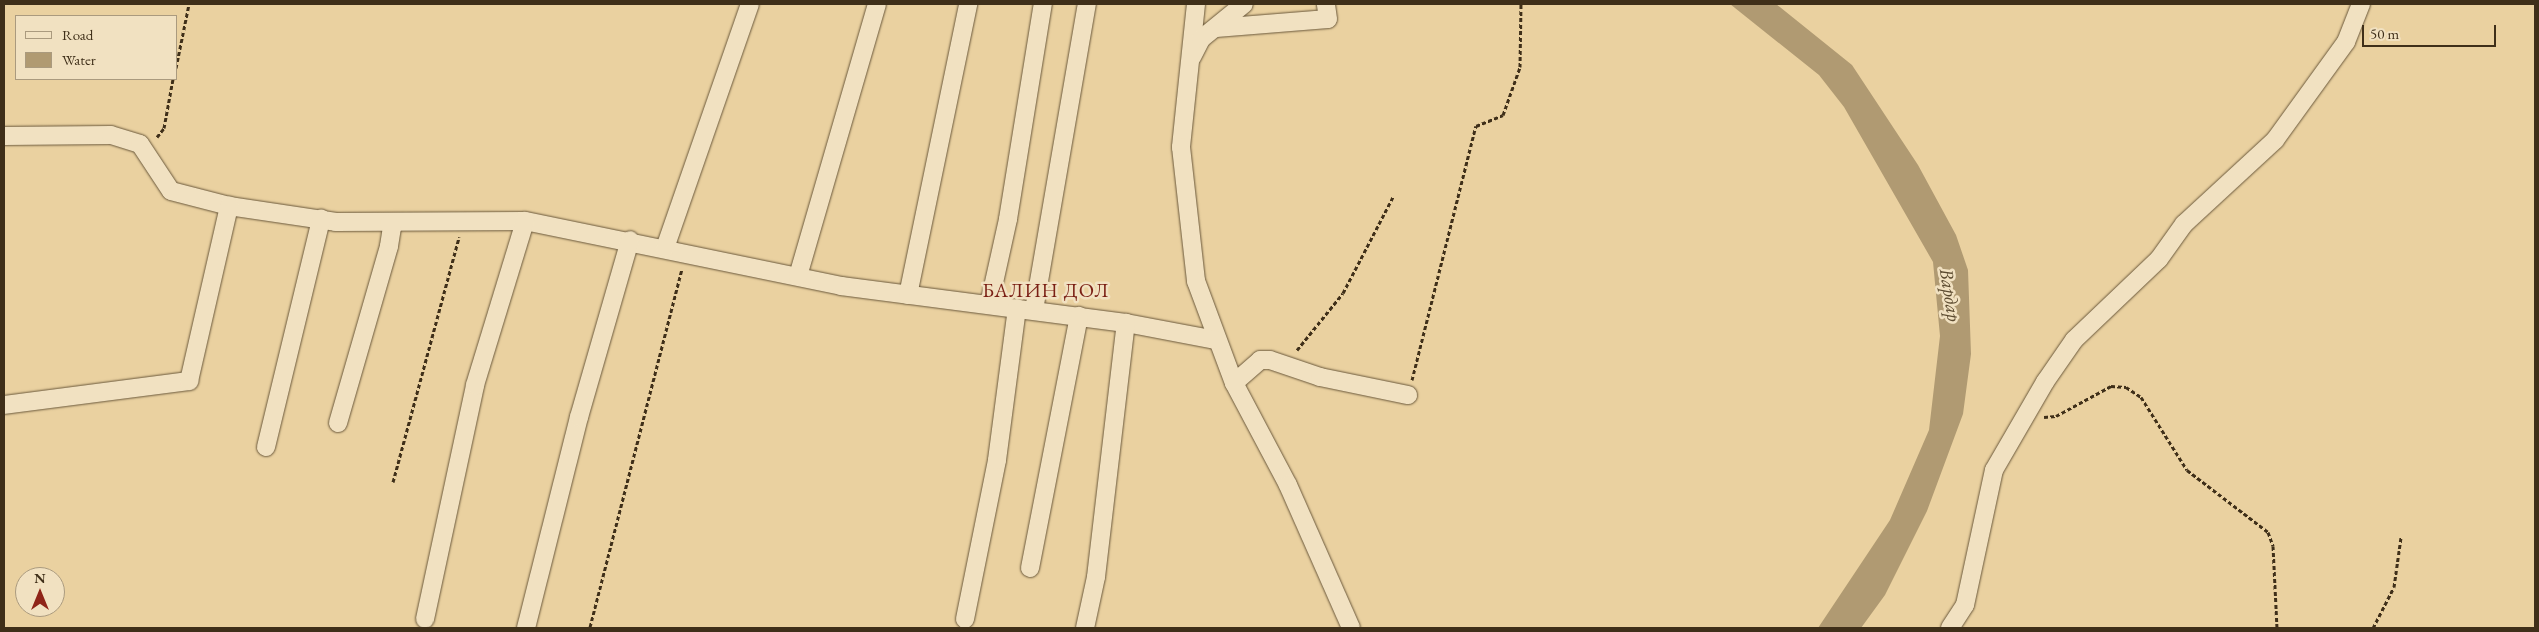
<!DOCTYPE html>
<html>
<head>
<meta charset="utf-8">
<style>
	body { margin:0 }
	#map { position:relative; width:2539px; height:632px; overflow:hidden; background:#ead1a0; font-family:"EB Garamond",serif }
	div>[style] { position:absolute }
	.water>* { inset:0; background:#b09a72 }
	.path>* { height:3px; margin-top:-1.5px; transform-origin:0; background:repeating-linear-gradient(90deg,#3f2f19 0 4px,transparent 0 6.5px) }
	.roads { filter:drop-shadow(0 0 1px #6a583b) drop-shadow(0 0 1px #6a583b) }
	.minor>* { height:18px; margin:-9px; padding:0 9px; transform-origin:9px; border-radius:9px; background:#f1e1c1 }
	span { translate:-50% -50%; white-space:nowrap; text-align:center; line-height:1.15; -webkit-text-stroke:5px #f1e1c1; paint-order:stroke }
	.water-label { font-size:19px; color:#5b4a2f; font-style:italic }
	.quarter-label { font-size:20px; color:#7a1f14; letter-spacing:1px }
	.frame { position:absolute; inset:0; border:5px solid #3f2f19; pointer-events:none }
	.legend { position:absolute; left:15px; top:15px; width:162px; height:65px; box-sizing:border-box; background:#f1e1c1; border:1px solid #aa9a7e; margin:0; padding:6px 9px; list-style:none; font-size:15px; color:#3f2f19 }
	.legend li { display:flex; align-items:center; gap:10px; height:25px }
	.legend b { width:25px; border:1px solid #aa9a7e }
	.north { position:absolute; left:15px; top:567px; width:50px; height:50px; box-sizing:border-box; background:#f1e1c1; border:1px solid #aa9a7e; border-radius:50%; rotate:0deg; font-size:14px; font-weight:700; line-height:20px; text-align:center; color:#3f2f19 }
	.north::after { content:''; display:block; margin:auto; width:18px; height:22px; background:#8f2418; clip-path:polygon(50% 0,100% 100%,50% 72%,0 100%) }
	.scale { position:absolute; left:2362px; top:25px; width:134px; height:22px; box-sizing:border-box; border:2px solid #3f2f19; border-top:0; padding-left:6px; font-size:15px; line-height:18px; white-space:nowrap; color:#3f2f19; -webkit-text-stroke:4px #f1e1c1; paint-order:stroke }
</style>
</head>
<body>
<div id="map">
	<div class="water">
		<div style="clip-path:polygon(1730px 4px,1776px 4px,1852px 65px,1918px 165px,1956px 235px,1968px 270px,1971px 354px,1963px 414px,1927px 511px,1885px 595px,1861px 628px,1818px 628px,1890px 520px,1929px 430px,1940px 336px,1933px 262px,1844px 107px,1819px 75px)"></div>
	</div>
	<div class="path">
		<div style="left:176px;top:68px;width:65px;rotate:-78.5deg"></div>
		<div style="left:157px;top:137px;width:11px;rotate:-52deg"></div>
		<div style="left:164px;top:128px;width:50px;rotate:-79.6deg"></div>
		<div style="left:1297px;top:350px;width:73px;rotate:-51.1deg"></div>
		<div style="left:1343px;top:293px;width:110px;rotate:-62.5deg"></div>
		<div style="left:1412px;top:380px;width:262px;rotate:-75.9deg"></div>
		<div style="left:1476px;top:126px;width:29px;rotate:-22deg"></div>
		<div style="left:1503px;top:115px;width:51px;rotate:-70.5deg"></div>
		<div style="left:1520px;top:67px;width:63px;rotate:-89.1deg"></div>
		<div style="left:2044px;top:417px;width:12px;rotate:-5deg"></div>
		<div style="left:2056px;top:416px;width:63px;rotate:-28.6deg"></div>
		<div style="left:2111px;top:386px;width:15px;rotate:4deg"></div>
		<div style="left:2126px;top:387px;width:18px;rotate:34deg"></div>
		<div style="left:2141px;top:397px;width:86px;rotate:57.8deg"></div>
		<div style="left:2187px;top:470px;width:102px;rotate:37.4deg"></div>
		<div style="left:2268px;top:532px;width:15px;rotate:70deg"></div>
		<div style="left:2273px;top:546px;width:82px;rotate:87.2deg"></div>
		<div style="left:393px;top:482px;width:254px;rotate:-74.9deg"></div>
		<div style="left:590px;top:627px;width:370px;rotate:-75.6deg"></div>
		<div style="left:2373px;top:628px;width:46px;rotate:-62.9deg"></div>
		<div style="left:2394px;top:587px;width:50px;rotate:-82deg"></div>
	</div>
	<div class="roads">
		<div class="minor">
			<div style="left:1196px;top:4px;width:144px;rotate:96deg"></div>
			<div style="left:1181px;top:147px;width:135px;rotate:83.6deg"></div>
			<div style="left:1196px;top:281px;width:109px;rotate:69.6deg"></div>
			<div style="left:1234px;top:383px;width:115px;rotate:62.1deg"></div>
			<div style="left:1288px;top:485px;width:156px;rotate:66.2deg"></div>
			<div style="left:1216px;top:28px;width:112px;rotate:-4.6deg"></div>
			<div style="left:1328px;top:19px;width:15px;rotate:-98deg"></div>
			<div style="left:1192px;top:57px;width:20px;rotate:-63deg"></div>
			<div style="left:1201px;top:39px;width:55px;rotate:-39.1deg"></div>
			<div style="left:4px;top:136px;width:107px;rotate:-0.5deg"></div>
			<div style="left:111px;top:135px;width:30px;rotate:17deg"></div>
			<div style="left:140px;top:144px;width:56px;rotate:56.6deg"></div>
			<div style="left:171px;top:191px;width:60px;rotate:14.5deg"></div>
			<div style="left:229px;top:206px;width:108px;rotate:8.5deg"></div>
			<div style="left:336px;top:222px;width:189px;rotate:-0.3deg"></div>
			<div style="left:525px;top:221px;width:323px;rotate:11.6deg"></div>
			<div style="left:841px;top:286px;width:287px;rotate:7.4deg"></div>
			<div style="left:1126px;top:323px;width:92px;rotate:10.7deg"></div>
			<div style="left:665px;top:248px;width:258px;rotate:-70.8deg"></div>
			<div style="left:798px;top:276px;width:283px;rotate:-73.8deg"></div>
			<div style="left:908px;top:295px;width:297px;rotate:-78.3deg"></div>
			<div style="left:989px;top:305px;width:88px;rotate:-77.5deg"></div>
			<div style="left:1008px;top:219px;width:218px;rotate:-80.8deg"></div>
			<div style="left:1034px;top:310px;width:311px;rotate:-80.2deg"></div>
			<div style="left:1234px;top:383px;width:35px;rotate:-41deg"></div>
			<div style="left:1260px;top:360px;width:10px"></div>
			<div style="left:1270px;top:360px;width:53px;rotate:18.8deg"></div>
			<div style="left:1320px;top:377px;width:90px;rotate:11.6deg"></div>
			<div style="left:4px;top:405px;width:187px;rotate:-7.4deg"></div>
			<div style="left:189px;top:381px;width:180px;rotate:-77.1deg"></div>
			<div style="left:338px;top:423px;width:184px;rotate:-73.9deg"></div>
			<div style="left:389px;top:246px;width:18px;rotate:-81deg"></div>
			<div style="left:392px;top:228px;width:5px;rotate:-127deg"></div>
			<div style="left:266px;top:447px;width:235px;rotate:-76.4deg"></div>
			<div style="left:1030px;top:568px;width:257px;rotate:-79deg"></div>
			<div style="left:425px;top:619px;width:239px;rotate:-77.9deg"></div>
			<div style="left:475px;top:385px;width:171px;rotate:-73deg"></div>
			<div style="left:965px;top:619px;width:162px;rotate:-78.6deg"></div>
			<div style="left:997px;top:460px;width:153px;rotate:-82.5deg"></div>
			<div style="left:526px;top:628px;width:218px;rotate:-75.9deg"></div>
			<div style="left:579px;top:417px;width:184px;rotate:-73.9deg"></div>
			<div style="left:1085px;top:628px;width:52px;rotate:-77.8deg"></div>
			<div style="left:1096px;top:577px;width:256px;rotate:-83.3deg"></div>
			<div style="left:1950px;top:628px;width:27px;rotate:-57deg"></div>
			<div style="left:1965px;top:605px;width:138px;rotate:-77.9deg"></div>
			<div style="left:1994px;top:470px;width:102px;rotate:-59.9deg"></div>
			<div style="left:2045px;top:382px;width:51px;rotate:-55.4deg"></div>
			<div style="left:2074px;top:340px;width:117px;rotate:-43.6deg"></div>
			<div style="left:2159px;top:259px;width:43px;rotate:-54.5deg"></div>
			<div style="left:2184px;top:224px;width:124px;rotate:-42.7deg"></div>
			<div style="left:2275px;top:140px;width:121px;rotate:-54.1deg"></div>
			<div style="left:2346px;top:42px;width:41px;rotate:-68.5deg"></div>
		</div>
	</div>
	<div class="water-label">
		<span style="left:1950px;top:295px;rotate:81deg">Вардар</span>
	</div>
	<div class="quarter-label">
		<span style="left:1046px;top:290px">БАЛИН ДОЛ</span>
	</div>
	<div class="frame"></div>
	<ul class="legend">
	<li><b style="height:6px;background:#f1e1c1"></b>Road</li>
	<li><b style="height:14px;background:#b09a72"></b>Water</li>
	</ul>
	<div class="north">N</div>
	<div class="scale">50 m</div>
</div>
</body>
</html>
